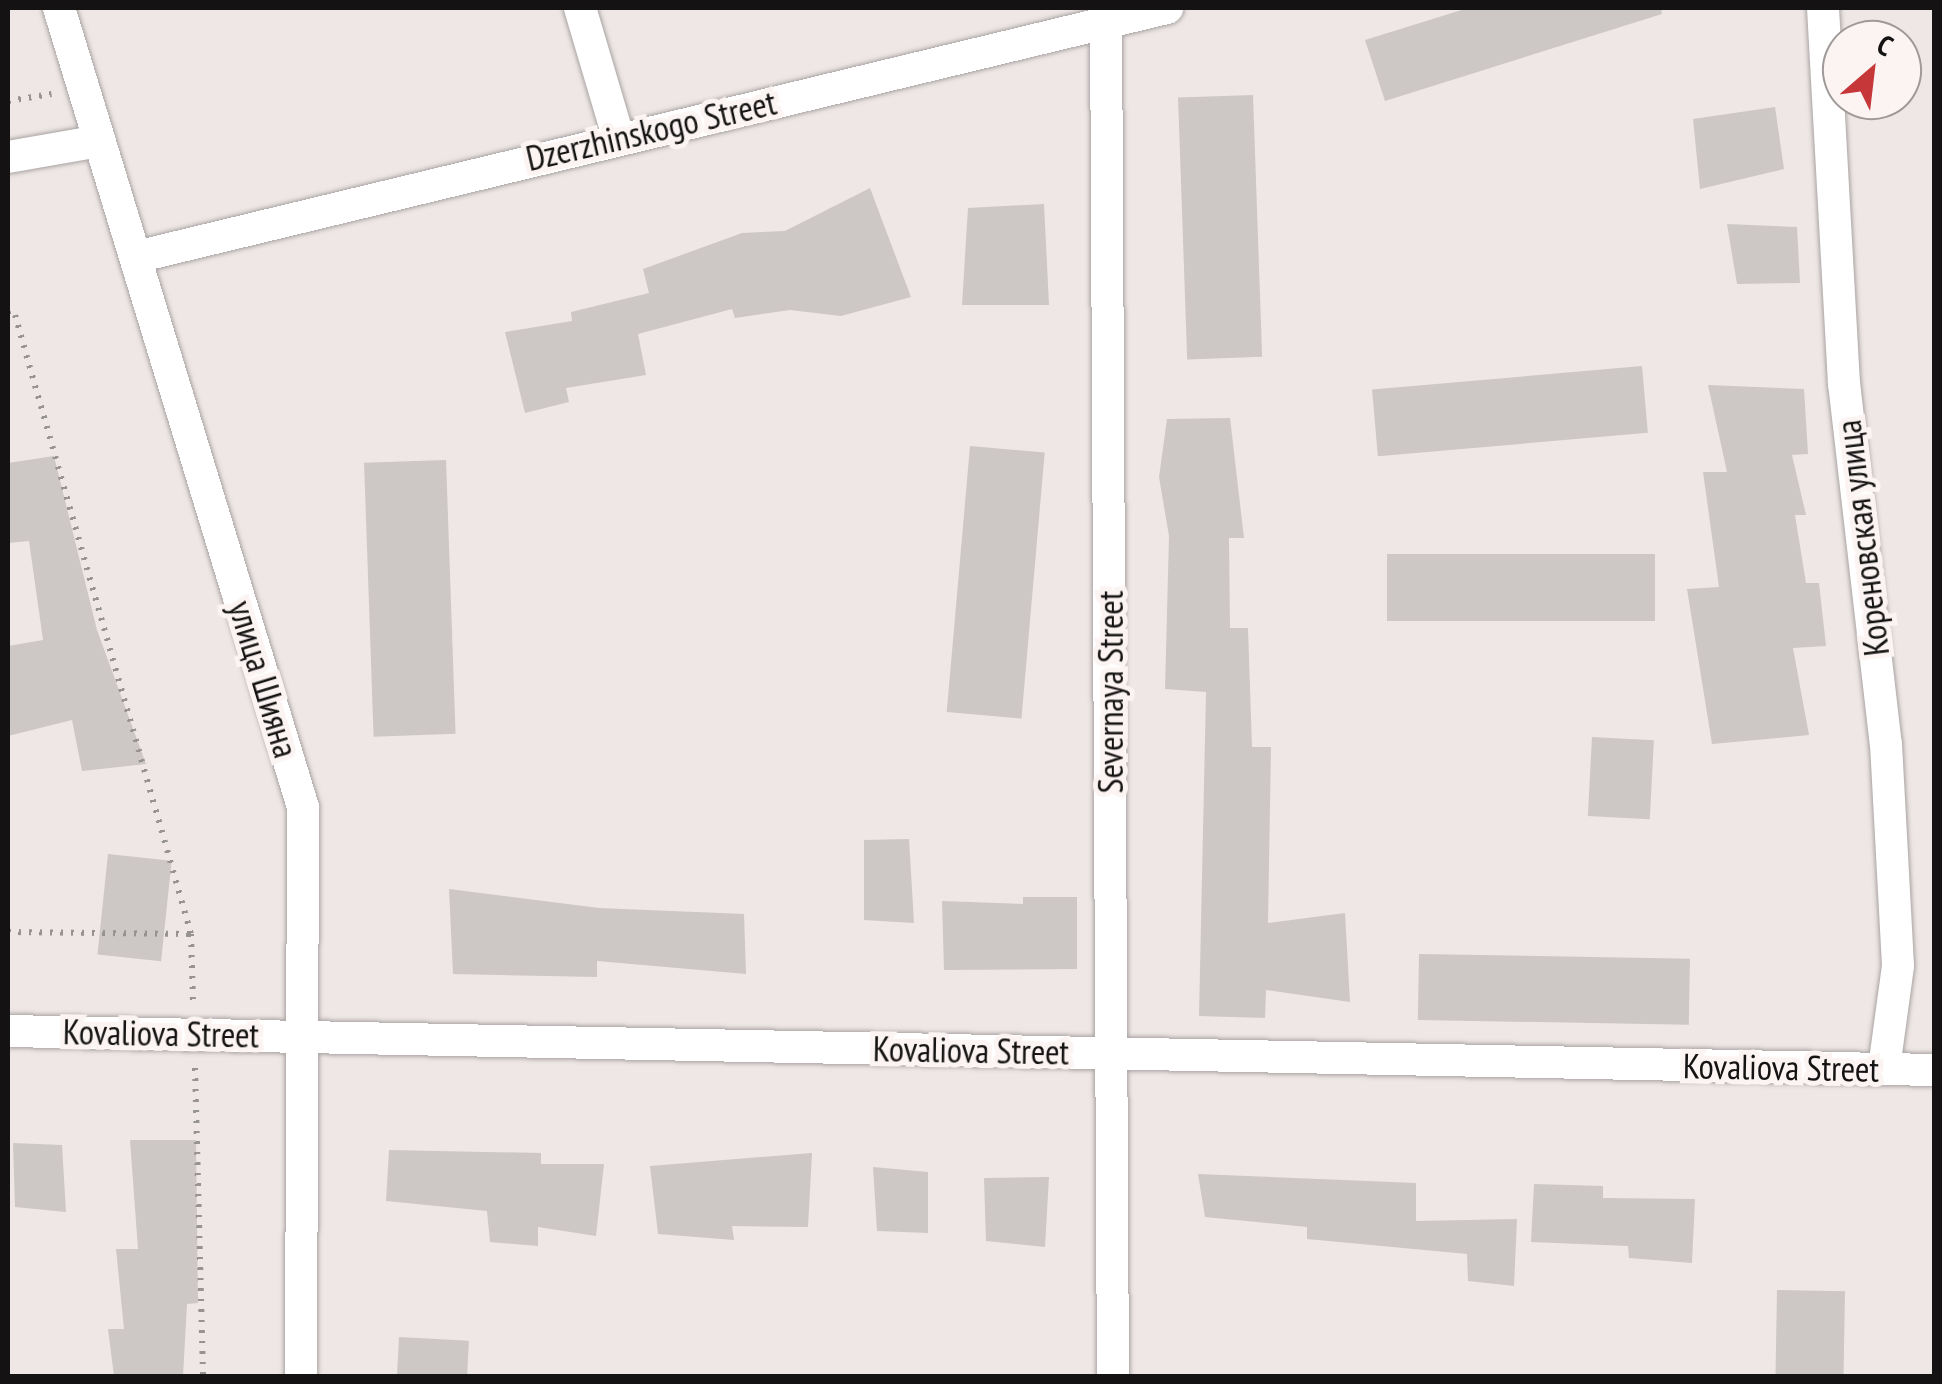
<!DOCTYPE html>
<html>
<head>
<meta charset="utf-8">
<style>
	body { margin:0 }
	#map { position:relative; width:1942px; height:1384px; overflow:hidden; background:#eee7e6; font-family:"PT Sans Narrow",sans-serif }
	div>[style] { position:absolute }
	.building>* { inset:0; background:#cdc7c6; transform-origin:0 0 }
	.path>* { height:6px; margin-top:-3px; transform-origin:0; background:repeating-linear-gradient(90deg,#989393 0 2.5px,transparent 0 10.5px) }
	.roads { filter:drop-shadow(0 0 2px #a9a3a2) drop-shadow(0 0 2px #a9a3a2) }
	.street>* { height:32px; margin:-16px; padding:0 16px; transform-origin:16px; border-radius:16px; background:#fff }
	span { translate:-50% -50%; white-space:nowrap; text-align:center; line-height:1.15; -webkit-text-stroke:10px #fbf4f3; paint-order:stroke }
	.street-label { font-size:35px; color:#141212 }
	.frame { position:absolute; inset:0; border:10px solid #141212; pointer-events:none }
	.north { position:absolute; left:1822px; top:20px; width:100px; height:100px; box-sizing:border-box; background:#fbf4f3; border:2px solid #9f9a99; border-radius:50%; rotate:28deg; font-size:28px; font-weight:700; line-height:40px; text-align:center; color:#141212 }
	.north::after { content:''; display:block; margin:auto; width:35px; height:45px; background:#c63739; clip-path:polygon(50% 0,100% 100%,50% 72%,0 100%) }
</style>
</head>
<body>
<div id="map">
	<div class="building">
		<div style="clip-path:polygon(1468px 8px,1661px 8px,1662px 14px,1385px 101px,1365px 40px)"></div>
		<div style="left:1253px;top:95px;width:262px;height:75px;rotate:88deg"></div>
		<div style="clip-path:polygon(1775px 107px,1784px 169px,1700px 189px,1693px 119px)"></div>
		<div style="clip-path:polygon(870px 188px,911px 297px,841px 316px,790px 310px,735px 318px,732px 309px,638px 334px,646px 375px,566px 388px,569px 402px,525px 413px,505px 332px,572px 321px,571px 312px,649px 293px,643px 269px,742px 233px,785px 231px)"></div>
		<div style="clip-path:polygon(1044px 204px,1049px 305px,962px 305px,968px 208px)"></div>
		<div style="clip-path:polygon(1727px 224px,1797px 227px,1800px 283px,1737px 284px)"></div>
		<div style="left:1642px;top:366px;width:67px;height:271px;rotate:85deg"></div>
		<div style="clip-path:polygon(1708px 385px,1804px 389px,1808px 454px,1792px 455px,1806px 515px,1795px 515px,1806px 583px,1819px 583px,1826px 646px,1793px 648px,1809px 735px,1712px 744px,1687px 589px,1719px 587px,1703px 472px,1727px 472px)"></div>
		<div style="clip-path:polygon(1230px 418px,1244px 538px,1229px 538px,1230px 628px,1248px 628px,1252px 747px,1271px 747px,1268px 923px,1345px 913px,1350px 1002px,1266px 990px,1265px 1018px,1199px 1016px,1206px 692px,1165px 689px,1169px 536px,1159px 477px,1167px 419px)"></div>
		<div style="left:970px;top:446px;width:75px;height:267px;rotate:5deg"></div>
		<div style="clip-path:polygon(54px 456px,97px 630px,146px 764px,82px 771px,72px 720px,8px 736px,8px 646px,43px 640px,29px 541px,8px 543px,8px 463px)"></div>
		<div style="left:446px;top:460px;width:274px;height:82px;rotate:88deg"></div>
		<div style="left:1655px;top:554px;width:67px;height:268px;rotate:90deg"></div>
		<div style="left:1592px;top:737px;width:62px;height:79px;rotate:3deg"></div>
		<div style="clip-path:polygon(909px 839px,914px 923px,864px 920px,864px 840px)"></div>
		<div style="left:108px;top:854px;width:64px;height:101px;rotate:6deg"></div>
		<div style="clip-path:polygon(449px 889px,599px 908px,744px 914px,746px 974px,597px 961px,597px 977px,453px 974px)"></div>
		<div style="clip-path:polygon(1023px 897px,1077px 897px,1077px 969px,944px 970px,942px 901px,1023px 904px)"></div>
		<div style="left:1419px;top:954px;width:271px;height:66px;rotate:1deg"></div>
		<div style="clip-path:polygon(130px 1140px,196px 1140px,198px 1303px,187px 1304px,183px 1376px,114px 1376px,108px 1329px,124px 1329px,116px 1249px,138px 1249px)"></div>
		<div style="clip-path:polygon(13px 1143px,62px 1145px,66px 1212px,15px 1207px)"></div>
		<div style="clip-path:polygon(389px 1150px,541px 1153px,541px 1164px,604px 1164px,596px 1236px,538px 1227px,538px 1246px,490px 1242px,487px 1211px,386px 1201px)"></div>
		<div style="clip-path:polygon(812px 1153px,808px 1227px,732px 1226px,734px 1240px,658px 1234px,650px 1166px)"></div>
		<div style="clip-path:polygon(873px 1167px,928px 1172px,928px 1233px,877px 1231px)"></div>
		<div style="clip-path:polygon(1198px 1174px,1416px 1183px,1416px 1221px,1517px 1219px,1514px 1286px,1468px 1281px,1467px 1254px,1307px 1239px,1307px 1227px,1205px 1217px)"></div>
		<div style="clip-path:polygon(1049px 1177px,1045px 1247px,986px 1241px,984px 1178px)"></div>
		<div style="clip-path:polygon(1534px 1184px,1603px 1186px,1603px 1198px,1695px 1199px,1692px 1263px,1629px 1258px,1628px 1246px,1531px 1242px)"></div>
		<div style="left:1777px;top:1290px;width:68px;height:86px;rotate:1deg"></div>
		<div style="left:399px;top:1337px;width:70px;height:39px;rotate:3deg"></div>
	</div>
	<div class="path">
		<div style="left:8px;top:101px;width:44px;rotate:-9.2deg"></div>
		<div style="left:8px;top:314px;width:7px;rotate:8deg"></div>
		<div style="left:15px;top:315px;width:644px;rotate:74.13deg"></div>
		<div style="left:191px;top:934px;width:66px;rotate:88.3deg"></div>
		<div style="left:8px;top:932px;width:183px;rotate:0.6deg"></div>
		<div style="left:195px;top:1068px;width:308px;rotate:88.5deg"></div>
	</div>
	<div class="roads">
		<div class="street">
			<div style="left:59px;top:8px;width:835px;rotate:73.02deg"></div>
			<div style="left:303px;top:807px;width:569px;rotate:90.2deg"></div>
			<div style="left:580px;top:8px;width:134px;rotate:73.5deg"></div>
			<div style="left:1106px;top:8px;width:1368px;rotate:89.71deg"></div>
			<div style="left:1823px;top:8px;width:376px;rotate:86.8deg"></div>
			<div style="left:1844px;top:383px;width:363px;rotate:83.4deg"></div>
			<div style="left:1886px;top:744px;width:222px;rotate:86.9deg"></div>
			<div style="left:1898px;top:966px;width:103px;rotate:97.8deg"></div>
			<div style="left:8px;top:157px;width:93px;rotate:-9.9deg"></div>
			<div style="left:136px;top:257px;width:1061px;rotate:-13.58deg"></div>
			<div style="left:8px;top:1031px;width:1926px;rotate:1.16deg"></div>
		</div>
	</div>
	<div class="street-label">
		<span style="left:651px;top:130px;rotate:-13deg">Dzerzhinskogo Street</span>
		<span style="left:1862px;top:538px;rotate:-97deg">Кореновская улица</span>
		<span style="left:264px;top:679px;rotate:73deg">улица Шияна</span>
		<span style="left:1110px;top:692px;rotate:-90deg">Severnaya Street</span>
		<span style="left:161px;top:1033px;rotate:1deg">Kovaliova Street</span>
		<span style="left:971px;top:1050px;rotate:1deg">Kovaliova Street</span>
		<span style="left:1781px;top:1067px;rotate:1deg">Kovaliova Street</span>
	</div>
	<div class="frame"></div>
	<div class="north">С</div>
</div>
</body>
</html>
